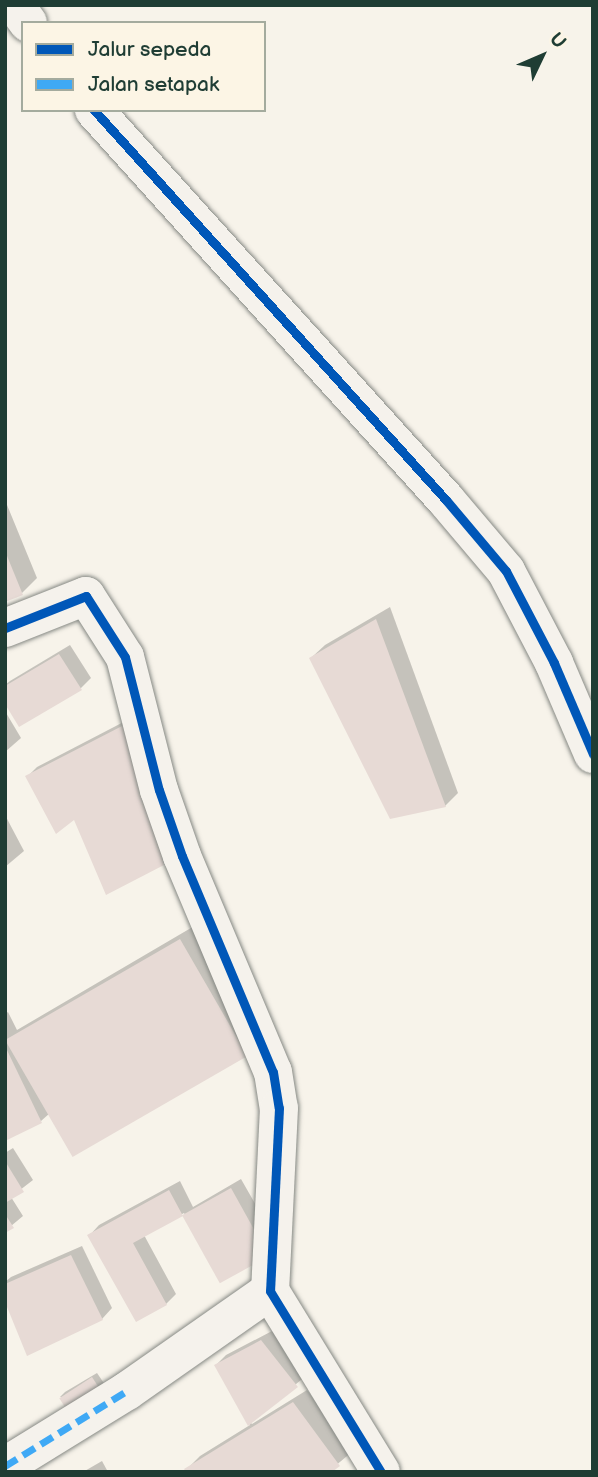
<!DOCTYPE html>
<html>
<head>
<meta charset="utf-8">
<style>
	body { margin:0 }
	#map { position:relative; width:598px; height:1477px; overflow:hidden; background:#f7f3ea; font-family:"Balsamiq Sans",sans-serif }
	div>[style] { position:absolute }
	.shadow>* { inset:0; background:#0003 }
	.building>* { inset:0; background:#e7dad5; transform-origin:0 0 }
	.roads { filter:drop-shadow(0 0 2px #868984) drop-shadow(0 0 2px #868984) }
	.street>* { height:38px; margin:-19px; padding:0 19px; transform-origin:19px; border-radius:19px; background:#f5f2ec }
	.quiet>* { height:7px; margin-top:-3.5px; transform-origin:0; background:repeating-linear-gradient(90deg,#3fa9f5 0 14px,transparent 0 21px) }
	.cycleway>* { height:9px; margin:-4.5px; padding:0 4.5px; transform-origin:4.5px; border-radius:4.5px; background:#0057b8 }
	span { translate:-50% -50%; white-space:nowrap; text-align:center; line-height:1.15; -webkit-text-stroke:5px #fcf5e5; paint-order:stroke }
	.frame { position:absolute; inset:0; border:7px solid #1f3d34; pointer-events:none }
	.legend { position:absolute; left:21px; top:21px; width:245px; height:91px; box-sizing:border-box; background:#fcf5e5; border:2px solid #a4ab9e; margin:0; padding:9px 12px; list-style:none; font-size:21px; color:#1f3d34 }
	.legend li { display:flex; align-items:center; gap:14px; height:35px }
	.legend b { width:35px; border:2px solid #a4ab9e }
	.north { position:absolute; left:507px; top:21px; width:70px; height:70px; -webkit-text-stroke:5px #fcf5e5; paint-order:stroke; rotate:46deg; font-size:19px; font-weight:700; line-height:28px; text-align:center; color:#1f3d34 }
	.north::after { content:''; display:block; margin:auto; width:24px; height:32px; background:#1f3d34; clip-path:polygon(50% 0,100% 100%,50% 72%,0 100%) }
</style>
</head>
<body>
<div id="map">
	<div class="shadow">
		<div style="clip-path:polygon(5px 500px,37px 578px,22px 593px,5px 600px)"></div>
		<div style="clip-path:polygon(390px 607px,458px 793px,445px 806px,311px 658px,325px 645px)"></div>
		<div style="clip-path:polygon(70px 645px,91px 678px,81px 688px,5px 701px,5px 685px,10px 681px)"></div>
		<div style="clip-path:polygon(5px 711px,21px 738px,5px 752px)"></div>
		<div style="clip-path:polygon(137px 715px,173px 853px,163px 864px,75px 817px,27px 777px,37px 767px)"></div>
		<div style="clip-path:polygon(5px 815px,24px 851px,5px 867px)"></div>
		<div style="clip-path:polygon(196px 925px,262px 1040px,50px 1113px,41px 1121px,5px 1139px,5px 1014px,8px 1012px,17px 1030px)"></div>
		<div style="clip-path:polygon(13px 1148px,33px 1180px,11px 1197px,23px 1216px,5px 1231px,5px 1153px)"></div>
		<div style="clip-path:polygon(241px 1179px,278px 1244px,220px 1280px,184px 1213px,144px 1235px,176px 1294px,166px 1304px,89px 1236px,99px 1225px,180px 1181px,193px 1207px)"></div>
		<div style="clip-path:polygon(82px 1246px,112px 1308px,102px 1319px,5px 1298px,5px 1282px,11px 1277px)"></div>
		<div style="clip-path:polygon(272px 1331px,307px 1375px,250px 1422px,252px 1424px,307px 1390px,353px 1451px,328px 1472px,187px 1469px,200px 1456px,250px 1425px,216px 1365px,226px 1355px)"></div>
		<div style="clip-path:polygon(97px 1373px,112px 1395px,60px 1397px,65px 1392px)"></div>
		<div style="clip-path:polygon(102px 1461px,108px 1472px,83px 1472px)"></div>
	</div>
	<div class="building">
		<div style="clip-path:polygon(5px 551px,23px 595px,5px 602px)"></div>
		<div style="clip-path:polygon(376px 619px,446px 807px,390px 819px,309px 658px)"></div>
		<div style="clip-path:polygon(59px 654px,82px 690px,19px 727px,5px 704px,5px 686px)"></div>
		<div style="clip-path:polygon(126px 724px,147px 789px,164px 865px,106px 895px,74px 820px,56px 834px,25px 776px)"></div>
		<div style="left:180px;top:939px;width:135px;height:202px;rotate:60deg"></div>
		<div style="clip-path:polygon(5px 1046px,42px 1123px,5px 1141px)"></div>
		<div style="clip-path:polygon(5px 1161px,24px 1192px,5px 1203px)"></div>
		<div style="left:231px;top:1188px;width:78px;height:56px;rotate:61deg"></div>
		<div style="clip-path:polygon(169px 1190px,183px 1216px,133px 1243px,167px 1305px,136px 1322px,87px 1235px)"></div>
		<div style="clip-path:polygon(5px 1214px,14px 1228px,5px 1233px)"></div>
		<div style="clip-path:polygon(71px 1255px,103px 1320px,27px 1356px,5px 1302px,5px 1284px)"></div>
		<div style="clip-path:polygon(261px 1340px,298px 1387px,248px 1426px,214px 1365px)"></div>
		<div style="left:92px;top:1377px;width:30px;height:39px;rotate:57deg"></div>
		<div style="clip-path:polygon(293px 1402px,340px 1466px,332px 1472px,186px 1472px,184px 1469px)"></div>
	</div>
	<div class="roads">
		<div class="street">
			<div style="left:15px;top:5px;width:22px;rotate:54deg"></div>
			<div style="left:94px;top:110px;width:525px;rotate:47.93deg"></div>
			<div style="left:446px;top:500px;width:93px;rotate:49.8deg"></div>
			<div style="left:506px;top:571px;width:104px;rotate:62.4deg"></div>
			<div style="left:554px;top:663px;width:99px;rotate:66.8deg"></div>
			<div style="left:5px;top:628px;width:87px;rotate:-21.6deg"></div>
			<div style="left:86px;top:596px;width:72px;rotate:57.4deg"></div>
			<div style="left:125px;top:657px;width:137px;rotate:75.7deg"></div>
			<div style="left:159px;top:790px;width:70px;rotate:70.8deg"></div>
			<div style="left:182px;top:856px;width:234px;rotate:67.2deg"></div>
			<div style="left:273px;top:1072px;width:36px;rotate:81deg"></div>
			<div style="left:279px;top:1108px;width:183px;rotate:92.8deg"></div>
			<div style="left:270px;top:1291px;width:212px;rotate:58.5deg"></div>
			<div style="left:5px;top:1466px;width:143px;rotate:-31.6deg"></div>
			<div style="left:127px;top:1391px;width:174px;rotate:-35deg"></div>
		</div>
	</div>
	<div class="quiet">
		<div style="left:5px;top:1466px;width:143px;rotate:-31.6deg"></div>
	</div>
	<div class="cycleway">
		<div style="left:94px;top:110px;width:525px;rotate:47.93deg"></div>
		<div style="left:446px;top:500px;width:93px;rotate:49.8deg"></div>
		<div style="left:506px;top:571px;width:104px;rotate:62.4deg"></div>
		<div style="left:554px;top:663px;width:99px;rotate:66.8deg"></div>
		<div style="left:5px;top:628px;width:87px;rotate:-21.6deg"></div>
		<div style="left:86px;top:596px;width:72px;rotate:57.4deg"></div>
		<div style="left:125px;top:657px;width:137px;rotate:75.7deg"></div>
		<div style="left:159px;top:790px;width:70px;rotate:70.8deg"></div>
		<div style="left:182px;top:856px;width:234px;rotate:67.2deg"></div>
		<div style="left:273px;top:1072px;width:36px;rotate:81deg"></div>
		<div style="left:279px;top:1108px;width:183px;rotate:92.8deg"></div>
		<div style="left:270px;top:1291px;width:212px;rotate:58.5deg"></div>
	</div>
	<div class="frame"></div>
	<ul class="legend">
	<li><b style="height:9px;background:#0057b8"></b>Jalur sepeda</li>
	<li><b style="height:9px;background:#3fa9f5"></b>Jalan setapak</li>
	</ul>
	<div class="north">U</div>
</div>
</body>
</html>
